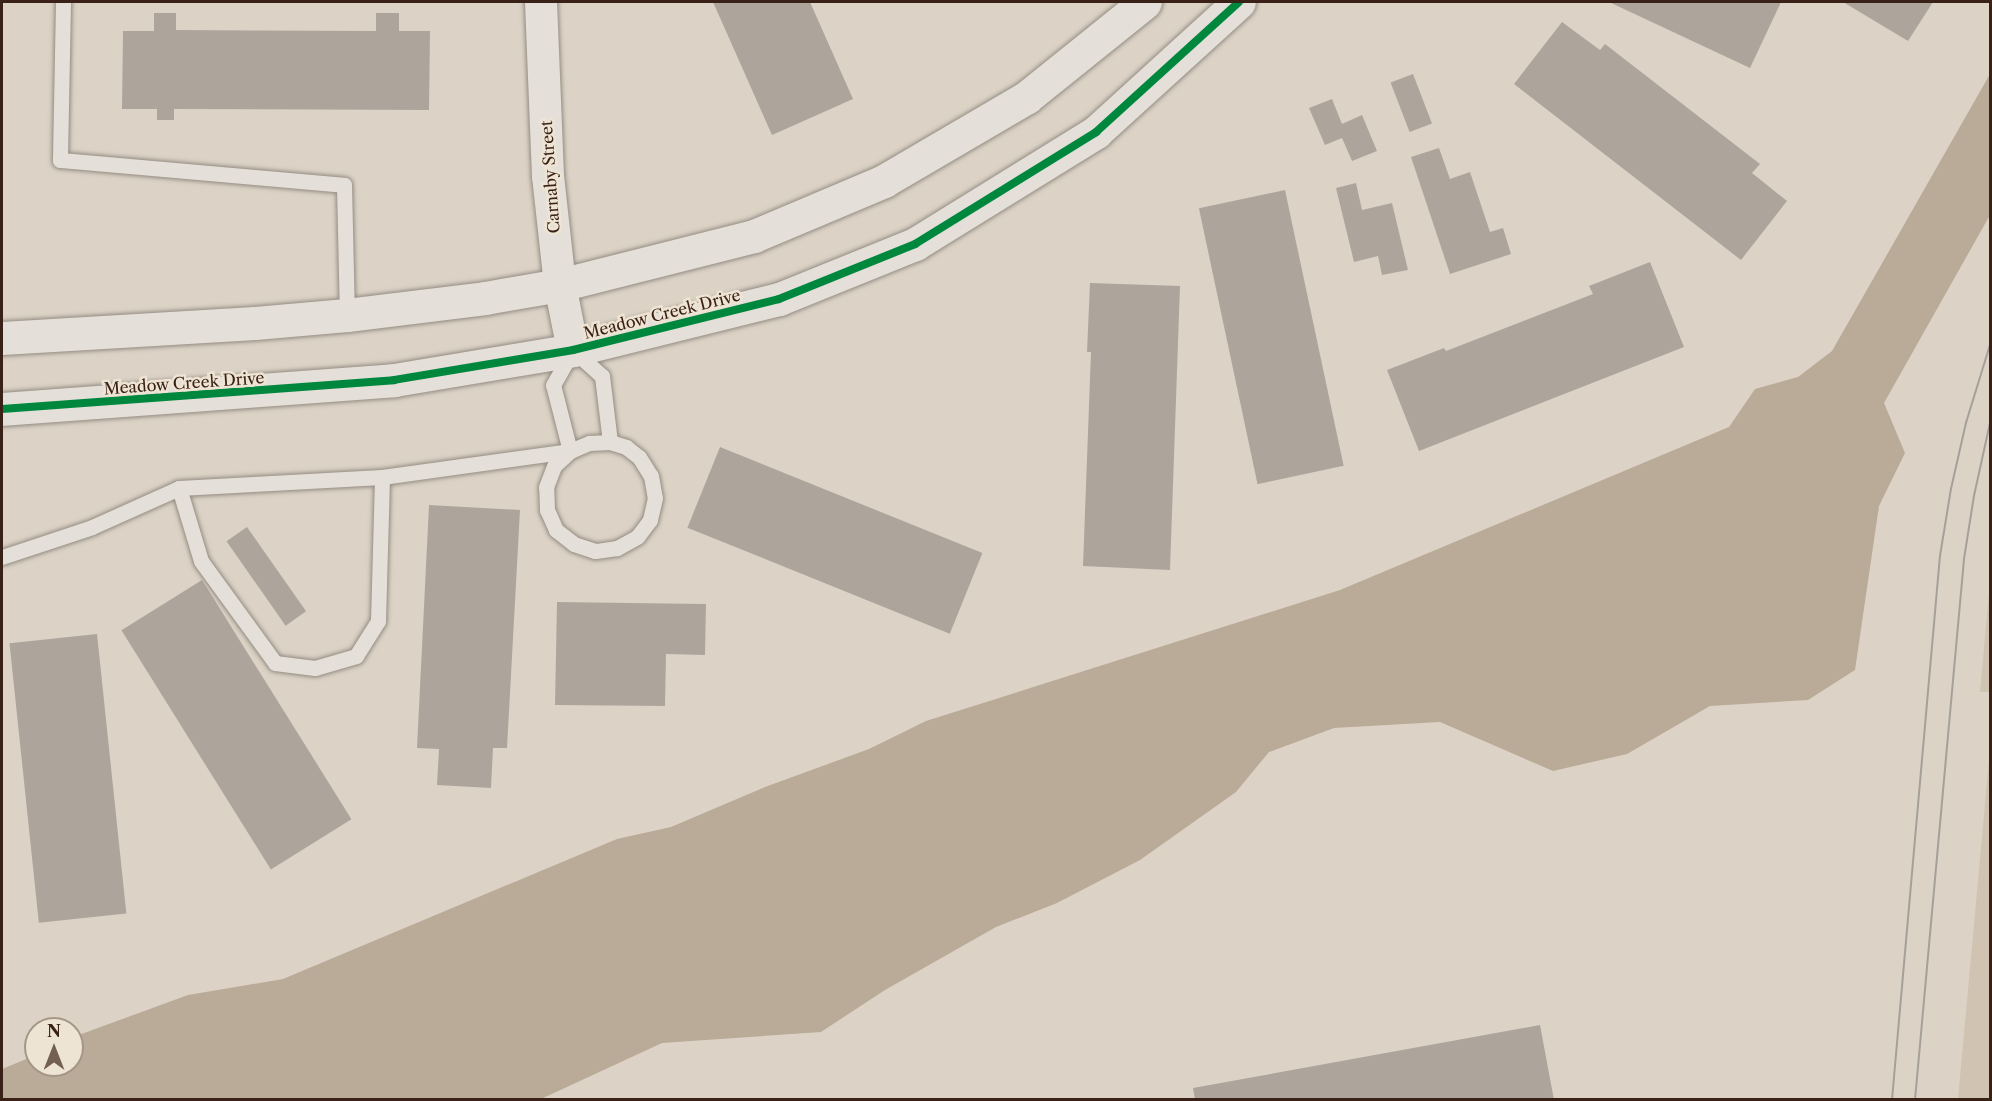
<!DOCTYPE html>
<html>
<head>
<meta charset="utf-8">
<style>
	body { margin:0 }
	#map { position:relative; width:1992px; height:1101px; overflow:hidden; background:#dcd3c6; font-family:"Libre Caslon Text",serif }
	div>[style] { position:absolute }
	.green>* { inset:0; background:#d1c3b2 }
	.water>* { inset:0; background:#baaa98 }
	.building>* { inset:0; background:#ada59c; transform-origin:0 0 }
	.roads { filter:drop-shadow(0 0 2px #948c83) drop-shadow(0 0 2px #948c83) }
	.service>* { height:15px; margin:-7.5px; padding:0 7.5px; transform-origin:7.5px; border-radius:7.5px; background:#e4e0d9 }
	.minor>* { height:32px; margin:-16px; padding:0 16px; transform-origin:16px; border-radius:16px; background:#e4e0d9 }
	.tertiary>* { height:33px; margin:-16.5px; padding:0 16.5px; transform-origin:16.5px; border-radius:16.5px; background:#e4e0d9 }
	.tram>* { height:1.5px; margin:-0.75px; padding:0 0.75px; transform-origin:0.75px; border-radius:0.75px; background:#a6a09a }
	.cycleway>* { height:8px; margin:-4px; padding:0 4px; transform-origin:4px; border-radius:4px; background:#00873e }
	span { translate:-50% -50%; white-space:nowrap; text-align:center; line-height:1.15; -webkit-text-stroke:5px #eee4d4; paint-order:stroke }
	.street-label { font-size:16px; color:#3a2117 }
	.frame { position:absolute; inset:0; border:3px solid #3a2117; pointer-events:none }
	.north { position:absolute; left:24px; top:1017px; width:60px; height:60px; box-sizing:border-box; background:#eee4d4; border:2px solid #a69688; border-radius:50%; rotate:0deg; font-size:16px; font-weight:700; line-height:24px; text-align:center; color:#3a2117 }
	.north::after { content:''; display:block; margin:auto; width:21px; height:27px; background:#735f54; clip-path:polygon(50% 0,100% 100%,50% 72%,0 100%) }
</style>
</head>
<body>
<div id="map">
	<div class="green">
		<div style="clip-path:polygon(1990px 583px,1990px 692px,1980px 692px)"></div>
		<div style="clip-path:polygon(1990px 748px,1990px 1099px,1958px 1099px,1987px 782px)"></div>
	</div>
	<div class="water">
		<div style="clip-path:polygon(1990px 74px,1990px 215px,1884px 403px,1905px 453px,1879px 506px,1855px 670px,1808px 700px,1710px 706px,1627px 754px,1553px 771px,1440px 722px,1334px 728px,1269px 752px,1236px 792px,1140px 860px,1057px 903px,996px 927px,885px 990px,821px 1032px,662px 1043px,541px 1099px,2px 1099px,2px 1069px,36px 1055px,36px 1065px,72px 1065px,72px 1038px,76px 1036px,188px 995px,283px 979px,617px 839px,671px 827px,765px 787px,869px 749px,926px 721px,1340px 590px,1729px 427px,1755px 389px,1798px 377px,1832px 351px)"></div>
	</div>
	<div class="building">
		<div style="clip-path:polygon(713px 2px,810px 2px,853px 99px,772px 135px)"></div>
		<div style="clip-path:polygon(1609px 2px,1781px 2px,1750px 68px)"></div>
		<div style="clip-path:polygon(1843px 2px,1933px 2px,1908px 41px)"></div>
		<div style="clip-path:polygon(154px 13px,176px 13px,176px 30px,376px 31px,376px 13px,399px 13px,399px 31px,430px 31px,429px 110px,174px 109px,174px 120px,157px 120px,157px 109px,122px 109px,123px 31px,154px 31px)"></div>
		<div style="clip-path:polygon(1562px 22px,1600px 50px,1605px 44px,1760px 164px,1752px 173px,1787px 201px,1741px 260px,1514px 84px)"></div>
		<div style="left:1413px;top:74px;width:53px;height:24px;rotate:69deg"></div>
		<div style="clip-path:polygon(1332px 99px,1342px 124px,1362px 115px,1377px 151px,1352px 161px,1342px 138px,1325px 145px,1309px 108px)"></div>
		<div style="clip-path:polygon(1439px 148px,1450px 179px,1470px 172px,1490px 232px,1503px 228px,1511px 254px,1450px 274px,1411px 157px)"></div>
		<div style="clip-path:polygon(1356px 183px,1362px 210px,1392px 203px,1408px 270px,1382px 275px,1378px 256px,1354px 262px,1336px 188px)"></div>
		<div style="left:1285px;top:190px;width:282px;height:88px;rotate:78deg"></div>
		<div style="clip-path:polygon(1650px 262px,1684px 347px,1419px 451px,1387px 370px,1444px 348px,1446px 351px,1593px 294px,1589px 286px)"></div>
		<div style="clip-path:polygon(1090px 283px,1180px 286px,1170px 570px,1083px 566px,1091px 352px,1087px 352px)"></div>
		<div style="left:720px;top:447px;width:283px;height:87px;rotate:22deg"></div>
		<div style="clip-path:polygon(429px 505px,520px 510px,507px 748px,493px 748px,491px 788px,437px 785px,439px 749px,417px 748px)"></div>
		<div style="left:247px;top:527px;width:103px;height:25px;rotate:55deg"></div>
		<div style="left:202px;top:580px;width:282px;height:95px;rotate:58deg"></div>
		<div style="clip-path:polygon(557px 602px,706px 604px,705px 655px,666px 654px,665px 706px,555px 705px)"></div>
		<div style="left:97px;top:634px;width:281px;height:88px;rotate:84deg"></div>
		<div style="clip-path:polygon(1540px 1025px,1554px 1100px,1195px 1100px,1193px 1088px)"></div>
	</div>
	<div class="roads">
		<div class="service">
			<div style="left:63px;top:2px;width:158px;rotate:91.1deg"></div>
			<div style="left:60px;top:160px;width:285px;rotate:5deg"></div>
			<div style="left:344px;top:185px;width:130px;rotate:88.7deg"></div>
			<div style="left:570px;top:451px;width:68px;rotate:-104.4deg"></div>
			<div style="left:553px;top:385px;width:40px;rotate:-60.3deg"></div>
			<div style="left:573px;top:350px;width:39px;rotate:42deg"></div>
			<div style="left:602px;top:376px;width:66px;rotate:83.1deg"></div>
			<div style="left:179px;top:488px;width:76px;rotate:73.2deg"></div>
			<div style="left:201px;top:561px;width:126px;rotate:54deg"></div>
			<div style="left:275px;top:663px;width:40px;rotate:7.1deg"></div>
			<div style="left:315px;top:668px;width:43px;rotate:-16.3deg"></div>
			<div style="left:356px;top:656px;width:41px;rotate:-57.8deg"></div>
			<div style="left:378px;top:621px;width:144px;rotate:-88.4deg"></div>
			<div style="left:2px;top:557px;width:95px;rotate:-18.4deg"></div>
			<div style="left:92px;top:527px;width:95px;rotate:-24.1deg"></div>
			<div style="left:179px;top:488px;width:203px;rotate:-3.1deg"></div>
			<div style="left:382px;top:477px;width:190px;rotate:-7.9deg"></div>
			<div style="left:570px;top:451px;width:21px;rotate:-23deg"></div>
			<div style="left:589px;top:443px;width:21px;rotate:-3deg"></div>
			<div style="left:610px;top:442px;width:17px;rotate:17deg"></div>
			<div style="left:626px;top:447px;width:16px;rotate:38deg"></div>
			<div style="left:639px;top:457px;width:22px;rotate:58deg"></div>
			<div style="left:651px;top:476px;width:22px;rotate:80deg"></div>
			<div style="left:655px;top:498px;width:23px;rotate:103deg"></div>
			<div style="left:650px;top:520px;width:21px;rotate:127deg"></div>
			<div style="left:637px;top:537px;width:23px;rotate:151deg"></div>
			<div style="left:617px;top:548px;width:22px;rotate:172deg"></div>
			<div style="left:595px;top:551px;width:22px;rotate:-162deg"></div>
			<div style="left:574px;top:544px;width:23px;rotate:-142deg"></div>
			<div style="left:556px;top:530px;width:22px;rotate:-114deg"></div>
			<div style="left:547px;top:510px;width:23px;rotate:-92deg"></div>
			<div style="left:546px;top:487px;width:22px;rotate:-69deg"></div>
			<div style="left:554px;top:466px;width:22px;rotate:-43deg"></div>
		</div>
		<div class="minor">
			<div style="left:541px;top:2px;width:174px;rotate:87.7deg"></div>
			<div style="left:548px;top:176px;width:110px;rotate:83.7deg"></div>
			<div style="left:560px;top:285px;width:66px;rotate:78.7deg"></div>
		</div>
		<div class="tertiary">
			<div style="left:2px;top:338px;width:253px;rotate:-3.4deg"></div>
			<div style="left:255px;top:323px;width:92px;rotate:-5deg"></div>
			<div style="left:347px;top:315px;width:139px;rotate:-7deg"></div>
			<div style="left:485px;top:298px;width:76px;rotate:-9.8deg"></div>
			<div style="left:560px;top:285px;width:200px;rotate:-14.2deg"></div>
			<div style="left:754px;top:236px;width:141px;rotate:-22.9deg"></div>
			<div style="left:884px;top:181px;width:166px;rotate:-30.4deg"></div>
			<div style="left:1027px;top:97px;width:151px;rotate:-38.8deg"></div>
			<div style="left:2px;top:409px;width:393px;rotate:-4.2deg"></div>
			<div style="left:394px;top:380px;width:181px;rotate:-9.5deg"></div>
			<div style="left:573px;top:350px;width:212px;rotate:-13.9deg"></div>
			<div style="left:779px;top:299px;width:147px;rotate:-22deg"></div>
			<div style="left:915px;top:244px;width:213px;rotate:-31.7deg"></div>
			<div style="left:1096px;top:132px;width:193px;rotate:-42.3deg"></div>
		</div>
	</div>
	<div class="tram">
		<div style="left:1892px;top:1100px;width:546px;rotate:-84.96deg"></div>
		<div style="left:1940px;top:556px;width:68px;rotate:-80.7deg"></div>
		<div style="left:1951px;top:489px;width:68px;rotate:-77.2deg"></div>
		<div style="left:1966px;top:423px;width:82px;rotate:-72.9deg"></div>
		<div style="left:1915px;top:1100px;width:543px;rotate:-84.82deg"></div>
		<div style="left:1964px;top:559px;width:64px;rotate:-81deg"></div>
		<div style="left:1974px;top:496px;width:75px;rotate:-77.6deg"></div>
	</div>
	<div class="cycleway">
		<div style="left:2px;top:409px;width:393px;rotate:-4.2deg"></div>
		<div style="left:394px;top:380px;width:181px;rotate:-9.5deg"></div>
		<div style="left:573px;top:350px;width:212px;rotate:-13.9deg"></div>
		<div style="left:779px;top:299px;width:147px;rotate:-22deg"></div>
		<div style="left:915px;top:244px;width:213px;rotate:-31.7deg"></div>
		<div style="left:1096px;top:132px;width:193px;rotate:-42.3deg"></div>
	</div>
	<div class="street-label">
		<span style="left:550px;top:177px;rotate:-94deg">Carnaby Street</span>
		<span style="left:662px;top:314px;rotate:-14deg">Meadow Creek Drive</span>
		<span style="left:184px;top:383px;rotate:-4deg">Meadow Creek Drive</span>
	</div>
	<div class="frame"></div>
	<div class="north">N</div>
</div>
</body>
</html>
